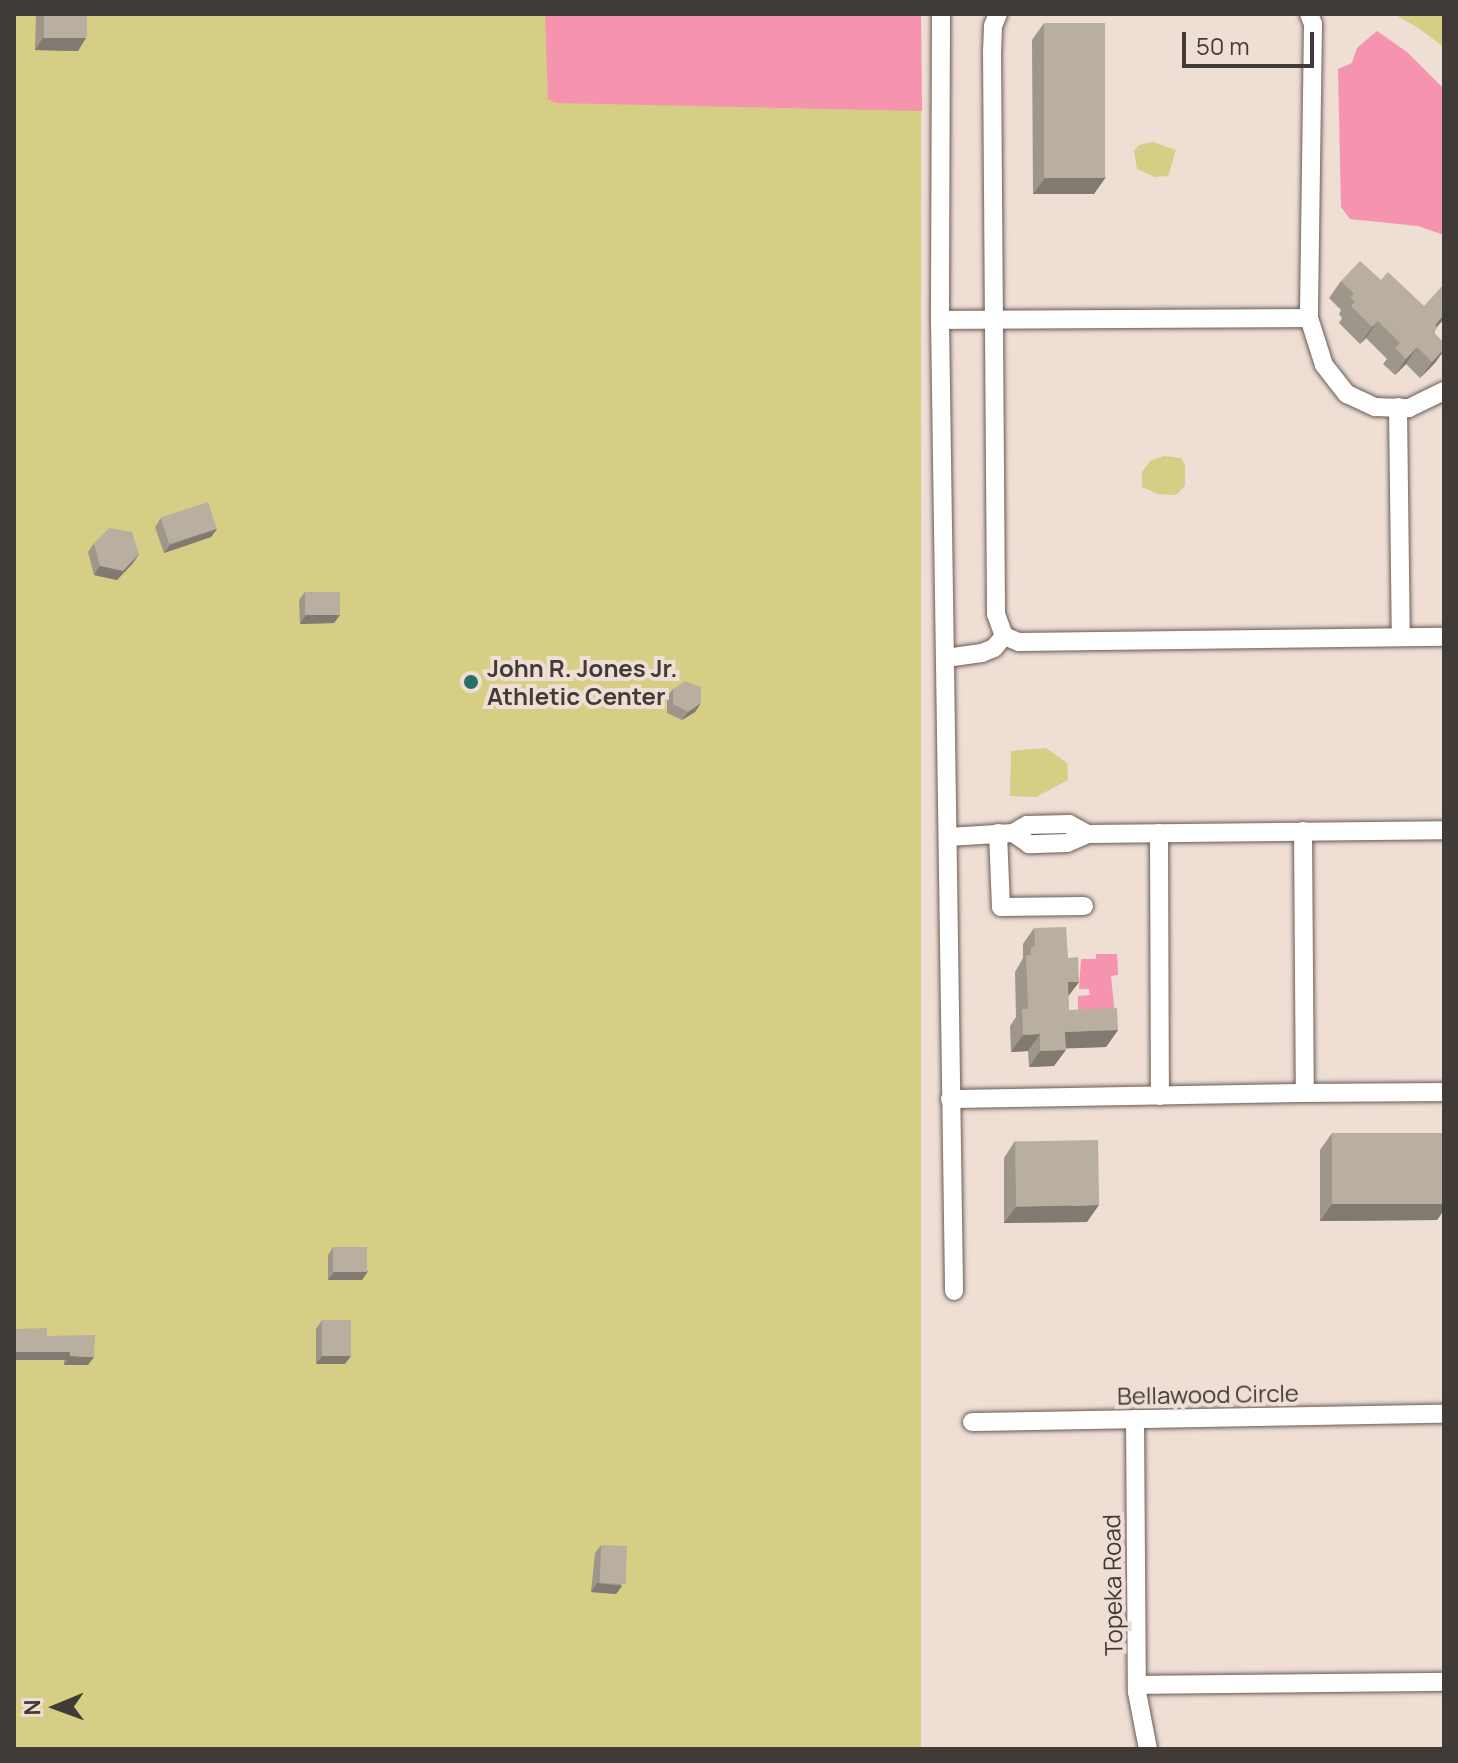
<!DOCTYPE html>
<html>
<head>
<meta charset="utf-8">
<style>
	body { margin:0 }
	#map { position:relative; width:1458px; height:1763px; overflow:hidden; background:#eeded4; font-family:Manrope,sans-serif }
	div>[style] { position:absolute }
	.green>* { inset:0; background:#d5ce84; transform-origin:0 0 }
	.water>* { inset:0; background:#f693af }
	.roads { filter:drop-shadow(0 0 2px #695b53) drop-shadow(0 0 2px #695b53) }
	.minor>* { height:18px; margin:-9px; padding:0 9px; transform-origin:9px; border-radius:9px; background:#fff }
	.wall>* { inset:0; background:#9e968a }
	.shaded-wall>* { inset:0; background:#817a71; transform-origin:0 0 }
	.building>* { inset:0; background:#b8afa1; transform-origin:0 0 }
	.dots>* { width:22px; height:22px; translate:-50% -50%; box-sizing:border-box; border:4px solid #eeded4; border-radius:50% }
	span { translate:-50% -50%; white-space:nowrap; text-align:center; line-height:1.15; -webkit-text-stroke:8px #eeded4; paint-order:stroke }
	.poi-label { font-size:24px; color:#413b37; font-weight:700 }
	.left { translate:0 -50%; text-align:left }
	.street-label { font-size:24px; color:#413b37 }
	.frame { position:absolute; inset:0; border:16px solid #413b37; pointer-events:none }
	.north { position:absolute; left:16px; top:1667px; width:80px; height:80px; -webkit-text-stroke:6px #eeded4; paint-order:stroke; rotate:269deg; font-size:22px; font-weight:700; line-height:32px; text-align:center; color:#413b37 }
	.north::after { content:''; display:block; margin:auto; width:28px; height:36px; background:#413b37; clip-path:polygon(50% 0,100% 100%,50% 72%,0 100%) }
	.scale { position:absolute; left:1182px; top:32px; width:132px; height:36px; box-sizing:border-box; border:4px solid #413b37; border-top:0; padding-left:10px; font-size:24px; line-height:28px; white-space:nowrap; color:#413b37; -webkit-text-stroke:6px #eeded4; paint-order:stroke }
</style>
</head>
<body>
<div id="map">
	<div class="green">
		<div style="left:14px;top:14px;width:907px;height:1735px"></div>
		<div style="clip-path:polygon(1394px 14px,1444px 14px,1444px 47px,1417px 27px)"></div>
		<div style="clip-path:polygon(1153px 142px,1176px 150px,1168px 176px,1155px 177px,1137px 169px,1134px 151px,1139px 145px)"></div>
		<div style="clip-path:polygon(1164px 456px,1181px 458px,1185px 466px,1185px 486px,1176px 495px,1158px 494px,1142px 487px,1142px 472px,1151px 460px)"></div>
		<div style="clip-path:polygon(1046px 748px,1067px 763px,1068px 780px,1036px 797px,1010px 796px,1011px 751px)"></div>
	</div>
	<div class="water">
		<div style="clip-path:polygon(545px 14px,921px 14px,922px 111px,556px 103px,548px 99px)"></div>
		<div style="clip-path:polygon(1377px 31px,1407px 52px,1444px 89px,1444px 235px,1418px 226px,1350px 219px,1341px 207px,1338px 69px,1352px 63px,1357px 48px)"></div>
		<div style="clip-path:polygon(1096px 954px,1117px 954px,1118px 975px,1111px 976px,1115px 1015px,1078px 1012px,1078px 996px,1090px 995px,1089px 989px,1079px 989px,1081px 959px,1096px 959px)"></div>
	</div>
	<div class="roads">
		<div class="minor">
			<div style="left:941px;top:14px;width:306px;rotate:90.2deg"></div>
			<div style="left:940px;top:320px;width:971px;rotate:89.17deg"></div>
			<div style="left:998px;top:14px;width:13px;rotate:113deg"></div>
			<div style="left:993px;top:26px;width:24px;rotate:92deg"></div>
			<div style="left:992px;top:50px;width:564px;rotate:89.59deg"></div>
			<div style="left:996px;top:614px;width:23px;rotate:70deg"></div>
			<div style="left:1004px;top:636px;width:16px;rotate:22deg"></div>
			<div style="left:1019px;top:642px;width:425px;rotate:-0.7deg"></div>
			<div style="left:1309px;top:14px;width:11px;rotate:68deg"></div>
			<div style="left:1313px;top:24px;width:294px;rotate:90.8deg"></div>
			<div style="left:1309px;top:318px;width:49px;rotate:72.3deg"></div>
			<div style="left:1324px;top:365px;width:37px;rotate:52deg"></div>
			<div style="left:1347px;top:394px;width:31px;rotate:25deg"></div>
			<div style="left:1375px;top:407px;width:34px;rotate:2deg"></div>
			<div style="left:1409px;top:408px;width:39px;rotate:-26deg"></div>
			<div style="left:940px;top:320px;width:369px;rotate:-0.3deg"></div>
			<div style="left:1398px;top:407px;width:230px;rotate:89.3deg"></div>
			<div style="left:946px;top:658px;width:36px;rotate:-8deg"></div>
			<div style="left:982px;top:653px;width:13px;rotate:-23deg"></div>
			<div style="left:994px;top:648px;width:16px;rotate:-50deg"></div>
			<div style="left:1303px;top:831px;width:262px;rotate:89.6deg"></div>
			<div style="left:1305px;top:1093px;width:139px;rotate:-0.4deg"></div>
			<div style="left:998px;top:833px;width:74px;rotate:87.7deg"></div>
			<div style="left:1001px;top:907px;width:83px;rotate:-0.7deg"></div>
			<div style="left:1159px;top:833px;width:263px;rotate:89.8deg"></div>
			<div style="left:1088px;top:834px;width:356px;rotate:-0.6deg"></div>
			<div style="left:948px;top:837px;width:65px;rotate:-3.5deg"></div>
			<div style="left:1013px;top:833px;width:16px;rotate:-30deg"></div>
			<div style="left:1027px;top:825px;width:42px;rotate:-1.4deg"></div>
			<div style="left:1069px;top:824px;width:21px;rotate:28deg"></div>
			<div style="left:1088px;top:834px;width:23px;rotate:157deg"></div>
			<div style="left:1067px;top:843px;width:38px;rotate:178deg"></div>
			<div style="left:1029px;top:844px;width:19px;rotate:-145deg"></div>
			<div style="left:950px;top:1099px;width:355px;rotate:-1deg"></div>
			<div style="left:1135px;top:1419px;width:273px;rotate:89.6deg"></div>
			<div style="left:1137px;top:1692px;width:58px;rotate:79.1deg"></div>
			<div style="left:972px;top:1422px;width:472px;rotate:-1deg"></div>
			<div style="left:1137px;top:1685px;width:307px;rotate:-0.6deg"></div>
		</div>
	</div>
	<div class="wall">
		<div style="clip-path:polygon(36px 14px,87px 14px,78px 51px,35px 50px)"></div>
		<div style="clip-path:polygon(1044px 23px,1094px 194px,1033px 194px,1032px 40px)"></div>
		<div style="clip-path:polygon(1381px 280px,1424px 306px,1444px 319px,1437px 327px,1434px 333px,1444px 343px,1444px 351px,1435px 363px,1420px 378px,1406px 364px,1395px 375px,1383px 364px,1387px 359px,1366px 338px,1360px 344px,1339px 323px,1342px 318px,1339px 314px,1341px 310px,1329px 298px,1341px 281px)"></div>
		<div style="clip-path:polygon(161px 518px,217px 529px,211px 537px,164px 553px,155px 527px)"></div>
		<div style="clip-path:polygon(94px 543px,139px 554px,133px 563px,117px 580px,94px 575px,88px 552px)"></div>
		<div style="clip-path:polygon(305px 592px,334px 623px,300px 624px,299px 600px)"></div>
		<div style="clip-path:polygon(673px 689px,701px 703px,695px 712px,682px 720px,667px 713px,667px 697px)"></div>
		<div style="clip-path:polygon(1034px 928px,1068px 958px,1079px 982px,1068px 996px,1069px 1010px,1118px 1030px,1106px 1047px,1066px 1048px,1054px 1066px,1029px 1067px,1028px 1051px,1011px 1052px,1010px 1026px,1016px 1017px,1015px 972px,1023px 958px,1023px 944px)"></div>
		<div style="clip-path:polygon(1332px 1133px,1444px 1133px,1444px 1210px,1437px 1220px,1320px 1221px,1320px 1150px)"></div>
		<div style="clip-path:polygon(1015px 1141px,1087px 1222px,1004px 1223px,1004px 1158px)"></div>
		<div style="clip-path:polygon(333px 1247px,368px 1271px,362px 1280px,328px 1280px,328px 1255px)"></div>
		<div style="clip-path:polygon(322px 1320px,345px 1364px,316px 1364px,316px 1329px)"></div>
		<div style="clip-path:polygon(14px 1330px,47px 1336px,88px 1365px,64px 1365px,64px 1360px,14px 1360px)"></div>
		<div style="clip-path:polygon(601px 1545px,622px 1586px,616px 1594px,591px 1592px,595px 1553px)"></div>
	</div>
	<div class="shaded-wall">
		<div style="clip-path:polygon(43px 38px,86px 38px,78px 51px,35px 50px)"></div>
		<div style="clip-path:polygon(1106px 177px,1094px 194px,1033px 194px,1045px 178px)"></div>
		<div style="clip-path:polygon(1444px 315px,1444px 319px,1423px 341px,1435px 325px)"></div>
		<div style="clip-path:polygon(1378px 321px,1366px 338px,1360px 344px,1372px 327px)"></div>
		<div style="clip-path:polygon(1417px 347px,1406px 364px,1395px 375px,1406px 359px)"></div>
		<div style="clip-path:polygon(1444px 349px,1435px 363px,1420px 378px,1432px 362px)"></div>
		<div style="clip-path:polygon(217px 529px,211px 537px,164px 553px,170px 545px)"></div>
		<div style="clip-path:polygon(139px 554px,133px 563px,117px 580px,94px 575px,100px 566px)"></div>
		<div style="clip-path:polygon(306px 615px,340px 615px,334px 623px,300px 624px)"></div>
		<div style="clip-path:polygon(701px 703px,695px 712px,682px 720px,688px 712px)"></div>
		<div style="clip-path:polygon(1068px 982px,1079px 982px,1067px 998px)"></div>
		<div style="clip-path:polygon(1118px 1030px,1106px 1047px,1053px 1049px,1065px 1032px)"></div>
		<div style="clip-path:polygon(1040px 1034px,1028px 1051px,1011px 1052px,1023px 1035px)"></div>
		<div style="clip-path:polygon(1066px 1050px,1054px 1066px,1029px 1067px,1040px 1051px)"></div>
		<div style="clip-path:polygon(1444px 1203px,1444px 1210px,1437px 1220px,1320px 1221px,1332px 1204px)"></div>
		<div style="clip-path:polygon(1099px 1205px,1087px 1222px,1004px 1223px,1016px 1207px)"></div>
		<div style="clip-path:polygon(368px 1271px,362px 1280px,328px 1280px,334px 1272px)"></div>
		<div style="left:14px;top:1352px;width:56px;height:8px"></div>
		<div style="clip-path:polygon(70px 1356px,94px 1357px,88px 1365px,64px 1365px)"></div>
		<div style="clip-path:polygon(322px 1356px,351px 1356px,345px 1364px,316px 1364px)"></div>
		<div style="clip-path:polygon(597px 1583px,622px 1586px,616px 1594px,591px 1592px)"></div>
	</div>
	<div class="building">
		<div style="left:44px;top:14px;width:43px;height:24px"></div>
		<div style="left:1044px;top:23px;width:61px;height:155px"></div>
		<div style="clip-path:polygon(1360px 261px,1381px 280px,1388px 272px,1424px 306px,1444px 284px,1444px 315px,1435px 325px,1438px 327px,1433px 332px,1444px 343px,1444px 349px,1432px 362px,1417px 347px,1406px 359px,1395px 348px,1400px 343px,1378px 321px,1372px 327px,1351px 306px,1355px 302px,1350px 297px,1354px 294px,1341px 281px)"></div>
		<div style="left:208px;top:502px;width:28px;height:50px;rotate:72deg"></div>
		<div style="clip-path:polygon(109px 528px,132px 532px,139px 554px,123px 571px,100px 566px,94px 543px)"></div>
		<div style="left:305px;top:592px;width:35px;height:23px"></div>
		<div style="clip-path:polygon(685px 681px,701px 687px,701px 703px,688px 712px,673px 704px,673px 689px)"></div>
		<div style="clip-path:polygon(1066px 927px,1068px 958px,1078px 957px,1079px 982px,1068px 982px,1069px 1010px,1117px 1008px,1118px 1030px,1065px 1032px,1066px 1050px,1040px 1051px,1040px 1034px,1023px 1035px,1022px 1009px,1028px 1009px,1026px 955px,1031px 955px,1031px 947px,1035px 946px,1034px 928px)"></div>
		<div style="left:1332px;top:1133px;width:112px;height:71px"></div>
		<div style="left:1098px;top:1140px;width:65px;height:83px;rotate:89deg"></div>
		<div style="left:333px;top:1247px;width:34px;height:25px"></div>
		<div style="left:322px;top:1320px;width:29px;height:36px"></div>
		<div style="clip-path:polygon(47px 1328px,47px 1336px,95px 1335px,94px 1357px,70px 1356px,70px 1352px,14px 1352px,15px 1329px)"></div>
		<div style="left:601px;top:1545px;width:26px;height:38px;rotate:2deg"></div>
	</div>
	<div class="dots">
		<div style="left:471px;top:682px;background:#2a6f63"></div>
	</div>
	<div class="poi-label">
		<span class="left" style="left:487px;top:682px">John R. Jones Jr.<br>Athletic Center</span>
	</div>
	<div class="street-label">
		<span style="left:1208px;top:1394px;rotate:-1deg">Bellawood Circle</span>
		<span style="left:1112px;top:1585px;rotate:-91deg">Topeka Road</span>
	</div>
	<div class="frame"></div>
	<div class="north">N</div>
	<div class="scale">50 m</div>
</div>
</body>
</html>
